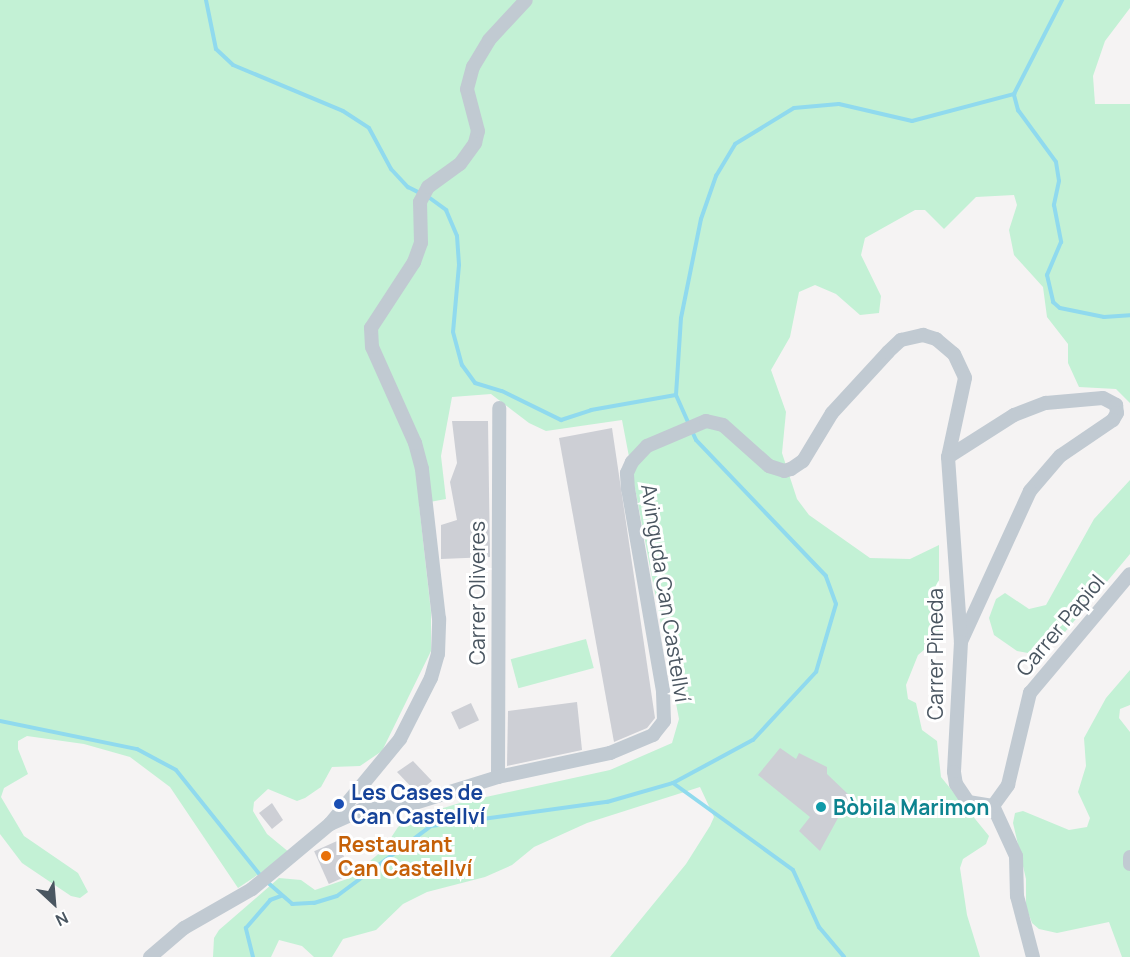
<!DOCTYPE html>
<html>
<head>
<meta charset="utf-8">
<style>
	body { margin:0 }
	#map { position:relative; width:1130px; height:957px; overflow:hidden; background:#f5f3f3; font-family:Manrope,sans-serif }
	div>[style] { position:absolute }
	.green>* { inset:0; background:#c3f1d5; transform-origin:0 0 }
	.stream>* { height:4px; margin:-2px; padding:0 2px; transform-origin:2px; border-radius:2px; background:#90daee }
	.building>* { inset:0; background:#cdcfd5; transform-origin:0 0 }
	.minor>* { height:14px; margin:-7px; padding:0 7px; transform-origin:7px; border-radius:7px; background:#c1cad2 }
	.dots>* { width:16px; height:16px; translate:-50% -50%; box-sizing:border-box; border:3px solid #fff; border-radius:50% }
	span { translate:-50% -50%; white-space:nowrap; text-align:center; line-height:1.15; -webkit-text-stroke:6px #fff; paint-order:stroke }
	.street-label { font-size:21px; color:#4a5661 }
	.transit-label { font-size:21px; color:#164399; font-weight:700 }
	.left { translate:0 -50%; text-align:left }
	.culture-label { font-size:21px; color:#0d838f; font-weight:700 }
	.food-label { font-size:21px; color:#c56008; font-weight:700 }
	.north { position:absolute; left:24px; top:873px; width:60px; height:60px; -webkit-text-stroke:4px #fff; paint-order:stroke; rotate:154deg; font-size:16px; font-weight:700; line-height:24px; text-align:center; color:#4a5661 }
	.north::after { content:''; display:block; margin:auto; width:21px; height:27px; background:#4a5661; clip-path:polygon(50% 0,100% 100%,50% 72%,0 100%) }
</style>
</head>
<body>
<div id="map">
	<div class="green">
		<div style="clip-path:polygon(0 0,1130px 0,1130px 8px,1105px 41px,1093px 76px,1095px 104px,1130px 104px,1130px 403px,1116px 389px,1079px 387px,1068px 363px,1068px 344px,1047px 317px,1043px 287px,1014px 255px,1009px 230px,1017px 205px,1014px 195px,976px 197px,944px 229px,925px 210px,915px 210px,865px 238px,861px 255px,881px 296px,879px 313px,860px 315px,836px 294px,815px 285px,799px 292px,790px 337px,771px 370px,786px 412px,782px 453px,797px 499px,809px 515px,870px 558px,910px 559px,939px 545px,939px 637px,918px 655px,906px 685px,908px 699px,916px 703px,922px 730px,937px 741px,941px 777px,989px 836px,986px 844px,963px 859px,960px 868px,967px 915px,980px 957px,610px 957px,686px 864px,710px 826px,714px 817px,700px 787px,587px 823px,534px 847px,512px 865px,485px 877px,427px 892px,403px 904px,376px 930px,343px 939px,332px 957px,314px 957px,302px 946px,279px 940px,271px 957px,213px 957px,214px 938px,219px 930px,279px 878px,301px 880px,315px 890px,350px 878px,383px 850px,398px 827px,414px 817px,463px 802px,610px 770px,672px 743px,679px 719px,622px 420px,546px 431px,529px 423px,491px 394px,452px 397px,441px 456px,446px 499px,419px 504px,431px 612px,431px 651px,382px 751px,360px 766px,332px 767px,321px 787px,305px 798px,297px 801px,268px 789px,254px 802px,253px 811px,267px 834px,290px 853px,238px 888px,170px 787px,130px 757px,84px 744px,27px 736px,18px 741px,18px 749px,28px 774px,4px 788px,1px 797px,24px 836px,78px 873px,88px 892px,80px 898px,71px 896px,22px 863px,0 834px)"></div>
		<div style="clip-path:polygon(1130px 480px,1130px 554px,1060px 638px,1045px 649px,1028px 653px,1017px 651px,994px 635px,989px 618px,996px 599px,1005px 593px,1029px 609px,1046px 605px,1094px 519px)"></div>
		<div style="left:586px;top:639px;width:30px;height:78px;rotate:75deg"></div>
		<div style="clip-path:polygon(1130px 670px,1130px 705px,1120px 709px,1119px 718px,1130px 732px,1130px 957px,1122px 957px,1109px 922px,1057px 933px,1039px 929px,1032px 923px,1026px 907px,1026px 879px,1013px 823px,1015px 813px,1023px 811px,1069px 830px,1087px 827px,1090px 818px,1078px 792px,1086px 766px,1084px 738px,1106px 698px)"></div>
	</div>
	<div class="stream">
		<div style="left:206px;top:0;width:50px;rotate:78.5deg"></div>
		<div style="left:216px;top:49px;width:23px;rotate:43deg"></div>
		<div style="left:233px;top:65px;width:119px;rotate:22.7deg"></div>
		<div style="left:343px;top:111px;width:31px;rotate:33deg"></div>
		<div style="left:369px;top:128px;width:47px;rotate:61.8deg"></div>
		<div style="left:391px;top:169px;width:25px;rotate:47deg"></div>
		<div style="left:408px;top:187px;width:13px;rotate:27deg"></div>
		<div style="left:1014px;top:95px;width:16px;rotate:75deg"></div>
		<div style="left:1018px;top:110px;width:64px;rotate:53.8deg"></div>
		<div style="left:1056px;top:162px;width:19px;rotate:81deg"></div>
		<div style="left:1059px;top:181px;width:25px;rotate:102deg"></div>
		<div style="left:1054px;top:205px;width:38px;rotate:79deg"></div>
		<div style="left:1061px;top:242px;width:36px;rotate:113deg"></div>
		<div style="left:1047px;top:275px;width:28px;rotate:77deg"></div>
		<div style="left:1053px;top:302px;width:9px;rotate:41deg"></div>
		<div style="left:1060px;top:308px;width:45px;rotate:11.6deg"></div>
		<div style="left:1104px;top:317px;width:26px;rotate:-4deg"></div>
		<div style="left:427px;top:196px;width:24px;rotate:36deg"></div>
		<div style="left:446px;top:210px;width:28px;rotate:67deg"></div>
		<div style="left:457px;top:236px;width:29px;rotate:86deg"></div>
		<div style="left:459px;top:265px;width:67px;rotate:95.1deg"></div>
		<div style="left:453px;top:332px;width:34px;rotate:75deg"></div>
		<div style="left:462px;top:365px;width:22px;rotate:54deg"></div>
		<div style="left:475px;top:383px;width:28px;rotate:17deg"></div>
		<div style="left:502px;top:391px;width:66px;rotate:26.2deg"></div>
		<div style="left:561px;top:420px;width:32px;rotate:-18deg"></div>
		<div style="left:591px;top:410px;width:86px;rotate:-10deg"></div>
		<div style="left:0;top:721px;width:140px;rotate:11.6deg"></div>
		<div style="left:137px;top:749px;width:44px;rotate:28.3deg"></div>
		<div style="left:176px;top:770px;width:136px;rotate:51.3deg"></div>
		<div style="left:673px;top:783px;width:148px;rotate:35.9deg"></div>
		<div style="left:793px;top:870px;width:63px;rotate:65.5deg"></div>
		<div style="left:819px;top:927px;width:39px;rotate:50deg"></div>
		<div style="left:266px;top:881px;width:35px;rotate:41deg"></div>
		<div style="left:292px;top:904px;width:22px;rotate:-3deg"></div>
		<div style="left:314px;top:903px;width:24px;rotate:-17deg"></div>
		<div style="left:337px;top:896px;width:117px;rotate:-36.7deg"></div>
		<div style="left:431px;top:826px;width:178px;rotate:-7.8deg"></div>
		<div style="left:607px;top:802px;width:69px;rotate:-16.1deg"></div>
		<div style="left:673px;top:783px;width:91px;rotate:-28.3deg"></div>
		<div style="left:753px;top:740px;width:93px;rotate:-47.2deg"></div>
		<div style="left:816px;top:672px;width:71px;rotate:-73.6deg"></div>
		<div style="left:836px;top:604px;width:30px;rotate:-110deg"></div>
		<div style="left:826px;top:576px;width:188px;rotate:-133.7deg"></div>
		<div style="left:696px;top:440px;width:49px;rotate:-114deg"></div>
		<div style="left:676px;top:395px;width:77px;rotate:-86.3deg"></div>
		<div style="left:681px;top:318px;width:101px;rotate:-78.6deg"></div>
		<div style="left:701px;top:219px;width:46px;rotate:-70.8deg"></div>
		<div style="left:716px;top:176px;width:37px;rotate:-59deg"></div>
		<div style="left:735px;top:144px;width:69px;rotate:-31.4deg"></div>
		<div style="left:794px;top:108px;width:45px;rotate:-5.1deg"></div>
		<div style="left:839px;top:104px;width:75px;rotate:13.1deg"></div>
		<div style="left:912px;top:121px;width:106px;rotate:-14.8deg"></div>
		<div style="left:1014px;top:94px;width:106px;rotate:-62.9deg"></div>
		<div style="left:253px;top:957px;width:30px;rotate:-104deg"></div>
		<div style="left:246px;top:928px;width:37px;rotate:-49deg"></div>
		<div style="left:270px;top:900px;width:12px;rotate:-20deg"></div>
	</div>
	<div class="building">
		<div style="clip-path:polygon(452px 421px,488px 421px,490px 557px,441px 559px,441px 525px,457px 520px,450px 482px,457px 463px)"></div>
		<div style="clip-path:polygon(612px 428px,655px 718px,647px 728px,614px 742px,559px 438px)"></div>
		<div style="clip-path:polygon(577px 702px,582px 750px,507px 766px,508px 711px)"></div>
		<div style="left:471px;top:703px;width:19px;height:22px;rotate:65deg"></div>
		<div style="clip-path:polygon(780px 748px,796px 759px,799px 753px,827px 767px,827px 774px,850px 796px,820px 851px,799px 831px,810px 817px,758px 775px)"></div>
		<div style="clip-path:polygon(413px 761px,432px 781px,417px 793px,397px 772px)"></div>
		<div style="clip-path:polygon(272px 803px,283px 820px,272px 829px,259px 813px)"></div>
		<div style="left:337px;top:841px;width:36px;height:25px;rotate:66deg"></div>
	</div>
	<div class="minor">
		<div style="left:948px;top:457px;width:78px;rotate:-32.5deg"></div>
		<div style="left:1014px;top:415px;width:34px;rotate:-21deg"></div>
		<div style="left:1046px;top:403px;width:57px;rotate:-5deg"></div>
		<div style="left:1103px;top:398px;width:15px;rotate:28deg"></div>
		<div style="left:1116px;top:405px;width:8px;rotate:83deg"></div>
		<div style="left:1117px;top:413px;width:8px;rotate:120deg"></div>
		<div style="left:1113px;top:420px;width:64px;rotate:145.8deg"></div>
		<div style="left:1060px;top:456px;width:46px;rotate:130.6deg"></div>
		<div style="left:1030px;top:491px;width:166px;rotate:114.6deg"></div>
		<div style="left:498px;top:777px;width:369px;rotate:-89.8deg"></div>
		<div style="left:993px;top:806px;width:26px;rotate:-54deg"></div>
		<div style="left:1008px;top:785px;width:95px;rotate:-76.6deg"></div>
		<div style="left:1030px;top:693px;width:155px;rotate:-50deg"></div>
		<div style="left:993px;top:806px;width:55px;rotate:65.3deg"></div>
		<div style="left:1016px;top:856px;width:40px;rotate:88.6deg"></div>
		<div style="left:1017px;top:896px;width:63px;rotate:75.3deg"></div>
		<div style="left:330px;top:824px;width:35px;rotate:-24deg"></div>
		<div style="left:362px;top:810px;width:43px;rotate:-5.3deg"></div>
		<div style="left:405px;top:806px;width:97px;rotate:-17.3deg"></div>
		<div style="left:498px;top:777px;width:115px;rotate:-12.1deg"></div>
		<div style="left:610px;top:753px;width:47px;rotate:-22.7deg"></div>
		<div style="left:653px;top:735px;width:18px;rotate:-52deg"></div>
		<div style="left:664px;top:721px;width:30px;rotate:-92deg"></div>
		<div style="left:663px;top:691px;width:205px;rotate:-99.8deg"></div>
		<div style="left:628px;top:489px;width:16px;rotate:-94deg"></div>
		<div style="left:627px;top:473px;width:12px;rotate:-66deg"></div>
		<div style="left:632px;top:462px;width:22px;rotate:-47deg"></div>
		<div style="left:647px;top:446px;width:64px;rotate:-23deg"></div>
		<div style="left:706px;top:421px;width:17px;rotate:13deg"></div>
		<div style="left:723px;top:425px;width:62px;rotate:41.7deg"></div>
		<div style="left:769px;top:466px;width:16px;rotate:18deg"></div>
		<div style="left:784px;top:471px;width:7px;rotate:-16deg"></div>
		<div style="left:791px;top:469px;width:14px;rotate:-34deg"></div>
		<div style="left:803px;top:461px;width:56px;rotate:-58.9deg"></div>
		<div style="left:832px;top:413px;width:83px;rotate:-47.4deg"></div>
		<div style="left:888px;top:352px;width:18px;rotate:-43deg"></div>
		<div style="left:901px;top:340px;width:23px;rotate:-13deg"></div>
		<div style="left:923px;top:335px;width:14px;rotate:17deg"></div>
		<div style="left:936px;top:339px;width:23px;rotate:40deg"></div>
		<div style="left:954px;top:354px;width:26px;rotate:65deg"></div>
		<div style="left:965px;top:378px;width:81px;rotate:102.1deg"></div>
		<div style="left:948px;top:457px;width:185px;rotate:86deg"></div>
		<div style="left:961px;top:642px;width:130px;rotate:93.1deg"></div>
		<div style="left:954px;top:772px;width:12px;rotate:81deg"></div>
		<div style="left:956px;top:784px;width:22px;rotate:56deg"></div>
		<div style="left:968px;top:802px;width:25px;rotate:9deg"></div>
		<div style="left:1130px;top:857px;width:7px;rotate:90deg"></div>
		<div style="left:150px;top:957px;width:45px;rotate:-40.5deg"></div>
		<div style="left:184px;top:928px;width:78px;rotate:-29.8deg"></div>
		<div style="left:252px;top:889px;width:102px;rotate:-39.8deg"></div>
		<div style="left:330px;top:824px;width:110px;rotate:-50.5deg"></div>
		<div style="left:400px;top:739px;width:68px;rotate:-63.1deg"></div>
		<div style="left:431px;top:678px;width:25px;rotate:-74deg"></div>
		<div style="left:438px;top:654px;width:35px;rotate:-88deg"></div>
		<div style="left:439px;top:619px;width:151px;rotate:-96.5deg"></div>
		<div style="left:422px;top:469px;width:27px;rotate:-105deg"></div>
		<div style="left:415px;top:443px;width:105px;rotate:-114.1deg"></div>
		<div style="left:372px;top:347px;width:19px;rotate:-93deg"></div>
		<div style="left:371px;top:328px;width:79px;rotate:-56.9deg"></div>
		<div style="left:414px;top:262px;width:20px;rotate:-70deg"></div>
		<div style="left:421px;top:243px;width:41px;rotate:-91.4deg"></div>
		<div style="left:420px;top:202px;width:17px;rotate:-62deg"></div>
		<div style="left:428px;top:187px;width:39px;rotate:-36deg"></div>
		<div style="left:460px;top:164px;width:26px;rotate:-54deg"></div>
		<div style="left:475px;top:143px;width:12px;rotate:-76deg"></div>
		<div style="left:478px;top:131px;width:43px;rotate:-104.7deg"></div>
		<div style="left:467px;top:89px;width:23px;rotate:-75deg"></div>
		<div style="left:473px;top:67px;width:31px;rotate:-59deg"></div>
		<div style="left:489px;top:40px;width:54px;rotate:-47.2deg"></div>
	</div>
	<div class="dots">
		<div style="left:339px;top:804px;background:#1a4fb4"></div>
		<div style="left:821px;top:807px;background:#0f9aa8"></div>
		<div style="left:326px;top:856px;background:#e8710a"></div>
	</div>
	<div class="street-label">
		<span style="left:477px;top:593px;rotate:-90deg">Carrer Oliveres</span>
		<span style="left:666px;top:593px;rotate:81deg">Avinguda Can Castellví</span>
		<span style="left:1060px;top:625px;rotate:-50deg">Carrer Papiol</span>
		<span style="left:935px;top:654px;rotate:-90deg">Carrer Pineda</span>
	</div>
	<div class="transit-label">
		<span class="left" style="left:351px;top:804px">Les Cases de<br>Can Castellví</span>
	</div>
	<div class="culture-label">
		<span class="left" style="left:833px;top:807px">Bòbila Marimon</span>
	</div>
	<div class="food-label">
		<span class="left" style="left:338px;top:856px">Restaurant<br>Can Castellví</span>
	</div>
	<div class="north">N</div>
</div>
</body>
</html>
